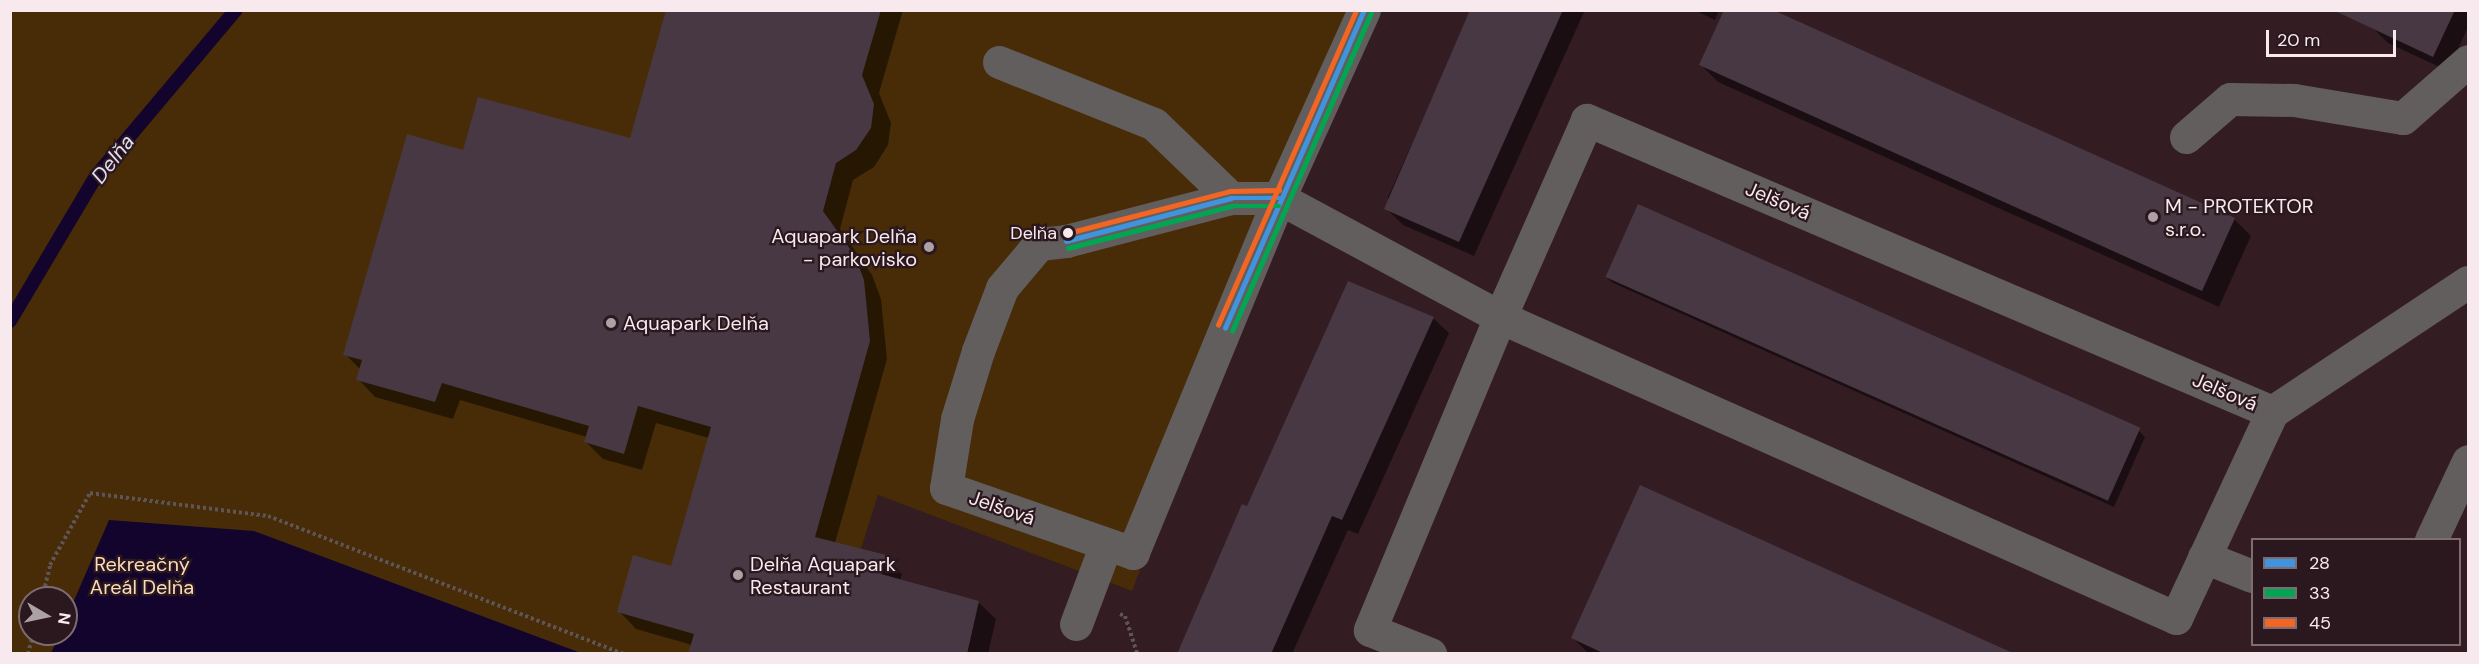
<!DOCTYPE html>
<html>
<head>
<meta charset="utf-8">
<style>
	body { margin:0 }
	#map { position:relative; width:2479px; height:664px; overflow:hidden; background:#271c1f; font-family:"DM Sans",sans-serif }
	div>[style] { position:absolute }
	.built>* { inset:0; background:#341c23 }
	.green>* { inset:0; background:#482c07 }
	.water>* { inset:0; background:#13042e }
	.shadow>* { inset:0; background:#0007 }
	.stream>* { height:14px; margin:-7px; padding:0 7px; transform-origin:7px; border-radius:7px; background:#13042e }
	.building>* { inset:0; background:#473843; transform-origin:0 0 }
	.path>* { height:4px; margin-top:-2px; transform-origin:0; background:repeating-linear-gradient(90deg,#5d5556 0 3px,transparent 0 6px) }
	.minor>* { height:33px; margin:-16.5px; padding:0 16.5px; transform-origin:16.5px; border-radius:16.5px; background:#625e5e }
	.bus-1>* { height:4.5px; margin:-2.25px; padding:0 2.25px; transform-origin:2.25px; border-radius:2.25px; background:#4094de }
	.bus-2>* { height:4.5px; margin:-2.25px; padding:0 2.25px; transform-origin:2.25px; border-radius:2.25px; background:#00a651 }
	.bus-3>* { height:4.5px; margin:-2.25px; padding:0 2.25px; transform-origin:2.25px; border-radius:2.25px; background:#f26522 }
	.dots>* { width:16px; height:16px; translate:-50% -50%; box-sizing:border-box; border:3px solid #2b181e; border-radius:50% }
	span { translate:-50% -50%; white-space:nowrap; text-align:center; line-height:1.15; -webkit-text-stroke:4.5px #2b181e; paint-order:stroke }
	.bus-label { font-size:18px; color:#f7e9ed }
	.right { translate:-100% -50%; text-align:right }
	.street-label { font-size:20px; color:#f7e9ed }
	.poi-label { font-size:20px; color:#f7e9ed }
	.left { translate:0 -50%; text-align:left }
	.park-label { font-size:20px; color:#fadcbb }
	.water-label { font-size:21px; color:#e0def2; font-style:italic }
	.frame { position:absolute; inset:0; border:12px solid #f7e9ed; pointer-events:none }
	.legend { position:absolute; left:2251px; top:538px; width:210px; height:108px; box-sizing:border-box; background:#2b181e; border:2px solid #7d6c71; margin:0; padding:8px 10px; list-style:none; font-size:18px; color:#f7e9ed }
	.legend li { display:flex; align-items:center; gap:12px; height:30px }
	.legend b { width:30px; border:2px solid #7d6c71 }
	.north { position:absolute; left:18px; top:586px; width:60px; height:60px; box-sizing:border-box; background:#2b181e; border:2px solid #7d6c71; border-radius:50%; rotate:99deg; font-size:16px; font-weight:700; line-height:24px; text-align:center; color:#f7e9ed }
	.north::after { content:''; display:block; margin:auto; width:21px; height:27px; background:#aea1a5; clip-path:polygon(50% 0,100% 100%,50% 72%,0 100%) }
	.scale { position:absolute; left:2266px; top:30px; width:130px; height:27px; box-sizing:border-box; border:3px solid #f7e9ed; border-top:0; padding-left:8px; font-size:18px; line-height:21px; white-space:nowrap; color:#f7e9ed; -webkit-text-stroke:4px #2b181e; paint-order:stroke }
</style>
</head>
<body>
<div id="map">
	<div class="built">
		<div style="clip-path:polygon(evenodd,1360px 11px,2468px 11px,2468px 653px,828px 654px,878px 495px,1131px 591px,1279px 198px,1360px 11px,2252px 540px,2460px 540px,2460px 644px,2252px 644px,2252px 540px)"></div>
	</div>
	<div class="green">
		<div style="clip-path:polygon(evenodd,10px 11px,1360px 11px,1279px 198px,1132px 591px,878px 495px,828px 654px,11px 653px,10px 11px,30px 598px,66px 598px,66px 634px,30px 634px,30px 598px)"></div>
	</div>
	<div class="water">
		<div style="clip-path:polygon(109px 520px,254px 531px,581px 653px,51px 653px,60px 634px,66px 634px,66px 619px)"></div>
	</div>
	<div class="shadow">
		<div style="clip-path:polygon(667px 10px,903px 10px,879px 93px,891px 123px,888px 145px,874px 167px,853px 180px,840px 229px,872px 275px,881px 299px,887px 359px,835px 543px,885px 556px,902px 574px,900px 581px,978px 602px,996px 619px,988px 654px,690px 654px,692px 645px,636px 629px,619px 611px,672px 567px,709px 438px,656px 423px,642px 470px,603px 459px,586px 442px,587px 437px,460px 400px,453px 419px,375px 397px,358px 379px,361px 370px,345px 354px,464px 152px,631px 140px)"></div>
		<div style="clip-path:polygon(1472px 10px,1585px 10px,1474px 256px,1403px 225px,1388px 210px,1388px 197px)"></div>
		<div style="clip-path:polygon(1694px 10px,1719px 10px,1715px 20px)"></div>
		<div style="clip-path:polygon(2380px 10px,2468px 10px,2468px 27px,2448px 71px,2388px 43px,2372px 27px)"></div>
		<div style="clip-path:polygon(1701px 65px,2234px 219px,2251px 236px,2219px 307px,1718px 82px)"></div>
		<div style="clip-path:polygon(1606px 277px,2139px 431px,2145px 437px,2114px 507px,1613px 283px)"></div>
		<div style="clip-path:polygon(1433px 318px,1449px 333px,1358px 534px,1348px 530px,1292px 654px,1178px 654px,1248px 508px)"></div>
		<div style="clip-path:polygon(1573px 638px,2012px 654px,1589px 654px)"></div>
	</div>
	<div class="stream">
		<div style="left:10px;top:321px;width:169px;rotate:-59.3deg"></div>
		<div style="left:96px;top:176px;width:217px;rotate:-49.9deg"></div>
	</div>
	<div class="building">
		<div style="clip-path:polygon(666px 10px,881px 10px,862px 75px,874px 104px,871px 128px,856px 150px,836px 163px,823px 211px,855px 256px,864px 280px,870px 341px,815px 537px,886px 555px,881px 574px,979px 601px,967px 654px,688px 654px,694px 634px,617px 612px,633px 555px,671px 566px,711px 427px,638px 406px,624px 454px,584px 442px,589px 426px,442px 383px,435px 402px,356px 380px,362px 360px,343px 355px,407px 134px,463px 150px,478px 97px,630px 138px)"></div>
		<div style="clip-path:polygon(1470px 10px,1563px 10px,1459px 242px,1384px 209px)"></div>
		<div style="clip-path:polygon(1724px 10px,1773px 10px,2235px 218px,2202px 291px,1699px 65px)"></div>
		<div style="clip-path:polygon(2333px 10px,2455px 10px,2433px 57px)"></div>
		<div style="left:1638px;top:204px;width:550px;height:80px;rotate:24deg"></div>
		<div style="clip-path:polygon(1348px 281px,1434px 317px,1342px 520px,1332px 516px,1271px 654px,1177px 654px,1242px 504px,1247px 506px)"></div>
		<div style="clip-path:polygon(1640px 485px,2015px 654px,1605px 654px,1571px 638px)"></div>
	</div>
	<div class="path">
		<div style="left:42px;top:598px;width:34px;rotate:-76deg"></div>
		<div style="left:50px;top:565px;width:82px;rotate:-60.9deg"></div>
		<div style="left:90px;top:493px;width:179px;rotate:7.4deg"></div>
		<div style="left:268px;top:516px;width:381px;rotate:21.2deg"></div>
		<div style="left:1120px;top:614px;width:5px;rotate:22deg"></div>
		<div style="left:1125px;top:616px;width:40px;rotate:72deg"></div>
		<div style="left:28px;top:654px;width:21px;rotate:-76deg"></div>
	</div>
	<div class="minor">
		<div style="left:1364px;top:10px;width:206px;rotate:114.3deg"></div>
		<div style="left:1279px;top:198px;width:384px;rotate:112.4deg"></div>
		<div style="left:1133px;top:553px;width:198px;rotate:-160.8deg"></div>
		<div style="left:946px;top:488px;width:70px;rotate:-80.9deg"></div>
		<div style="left:957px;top:419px;width:71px;rotate:-72.8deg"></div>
		<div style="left:978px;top:351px;width:67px;rotate:-69.1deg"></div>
		<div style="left:1002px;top:288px;width:57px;rotate:-49.9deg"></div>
		<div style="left:1039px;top:244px;width:27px;rotate:-6deg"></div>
		<div style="left:1066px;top:241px;width:171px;rotate:-14.6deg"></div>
		<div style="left:1231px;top:198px;width:48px"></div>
		<div style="left:1279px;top:198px;width:251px;rotate:28.3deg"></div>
		<div style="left:1500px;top:317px;width:740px;rotate:24deg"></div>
		<div style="left:2176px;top:618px;width:227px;rotate:-65deg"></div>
		<div style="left:2272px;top:412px;width:745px;rotate:-156.91deg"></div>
		<div style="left:1587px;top:120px;width:215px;rotate:113.8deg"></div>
		<div style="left:1500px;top:317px;width:339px;rotate:112.6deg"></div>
		<div style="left:1370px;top:630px;width:65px;rotate:21.8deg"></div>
		<div style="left:999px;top:62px;width:167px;rotate:21.8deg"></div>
		<div style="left:1154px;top:124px;width:107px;rotate:43.9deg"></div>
		<div style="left:2186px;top:137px;width:58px;rotate:-40.8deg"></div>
		<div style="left:2230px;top:99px;width:64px;rotate:0.9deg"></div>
		<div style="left:2294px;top:100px;width:110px;rotate:9.4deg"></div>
		<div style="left:2403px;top:118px;width:86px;rotate:-41.2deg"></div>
		<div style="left:2272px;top:412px;width:235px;rotate:-33.6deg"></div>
		<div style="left:2431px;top:540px;width:87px;rotate:-64.9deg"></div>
		<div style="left:2204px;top:557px;width:52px;rotate:21.6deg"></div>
		<div style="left:1076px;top:624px;width:85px;rotate:-69.4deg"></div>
	</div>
	<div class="bus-1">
		<div style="left:1066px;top:241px;width:171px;rotate:-14.6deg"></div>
		<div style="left:1231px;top:198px;width:48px"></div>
		<div style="left:1225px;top:328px;width:347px;rotate:-66.4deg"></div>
	</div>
	<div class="bus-2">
		<div style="left:1068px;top:248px;width:169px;rotate:-14.4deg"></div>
		<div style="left:1232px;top:206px;width:47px"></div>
		<div style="left:1232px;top:331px;width:347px;rotate:-66.4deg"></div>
	</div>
	<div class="bus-3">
		<div style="left:1064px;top:234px;width:171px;rotate:-14.5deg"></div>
		<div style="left:1230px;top:191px;width:49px;rotate:-1.2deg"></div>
		<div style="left:1218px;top:325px;width:344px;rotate:-66.3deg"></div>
	</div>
	<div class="dots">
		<div style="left:2153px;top:217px;background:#aea1a5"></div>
		<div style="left:1068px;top:233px;background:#f7e9ed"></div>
		<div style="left:929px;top:247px;background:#aea1a5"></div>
		<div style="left:611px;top:323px;background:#aea1a5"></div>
		<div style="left:738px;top:575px;background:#aea1a5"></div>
	</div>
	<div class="bus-label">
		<span class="right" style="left:1057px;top:233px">Delňa</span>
	</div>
	<div class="street-label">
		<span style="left:1778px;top:201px;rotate:23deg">Jelšová</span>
		<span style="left:2225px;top:392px;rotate:23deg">Jelšová</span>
		<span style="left:1002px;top:508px;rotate:19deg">Jelšová</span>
	</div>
	<div class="poi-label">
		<span class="left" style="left:2165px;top:218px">M - PROTEKTOR<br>s.r.o.</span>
		<span class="right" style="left:917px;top:248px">Aquapark Delňa<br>- parkovisko</span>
		<span class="left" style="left:623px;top:323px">Aquapark Delňa</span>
		<span class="left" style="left:750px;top:576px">Delňa Aquapark<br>Restaurant</span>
	</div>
	<div class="park-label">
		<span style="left:142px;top:576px">Rekreačný<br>Areál Delňa</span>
	</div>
	<div class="water-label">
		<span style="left:113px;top:159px;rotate:-52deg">Delňa</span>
	</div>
	<div class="frame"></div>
	<ul class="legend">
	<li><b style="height:8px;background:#4094de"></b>28</li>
	<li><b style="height:8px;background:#00a651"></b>33</li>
	<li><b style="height:8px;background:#f26522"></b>45</li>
	</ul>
	<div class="north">N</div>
	<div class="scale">20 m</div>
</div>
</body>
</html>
